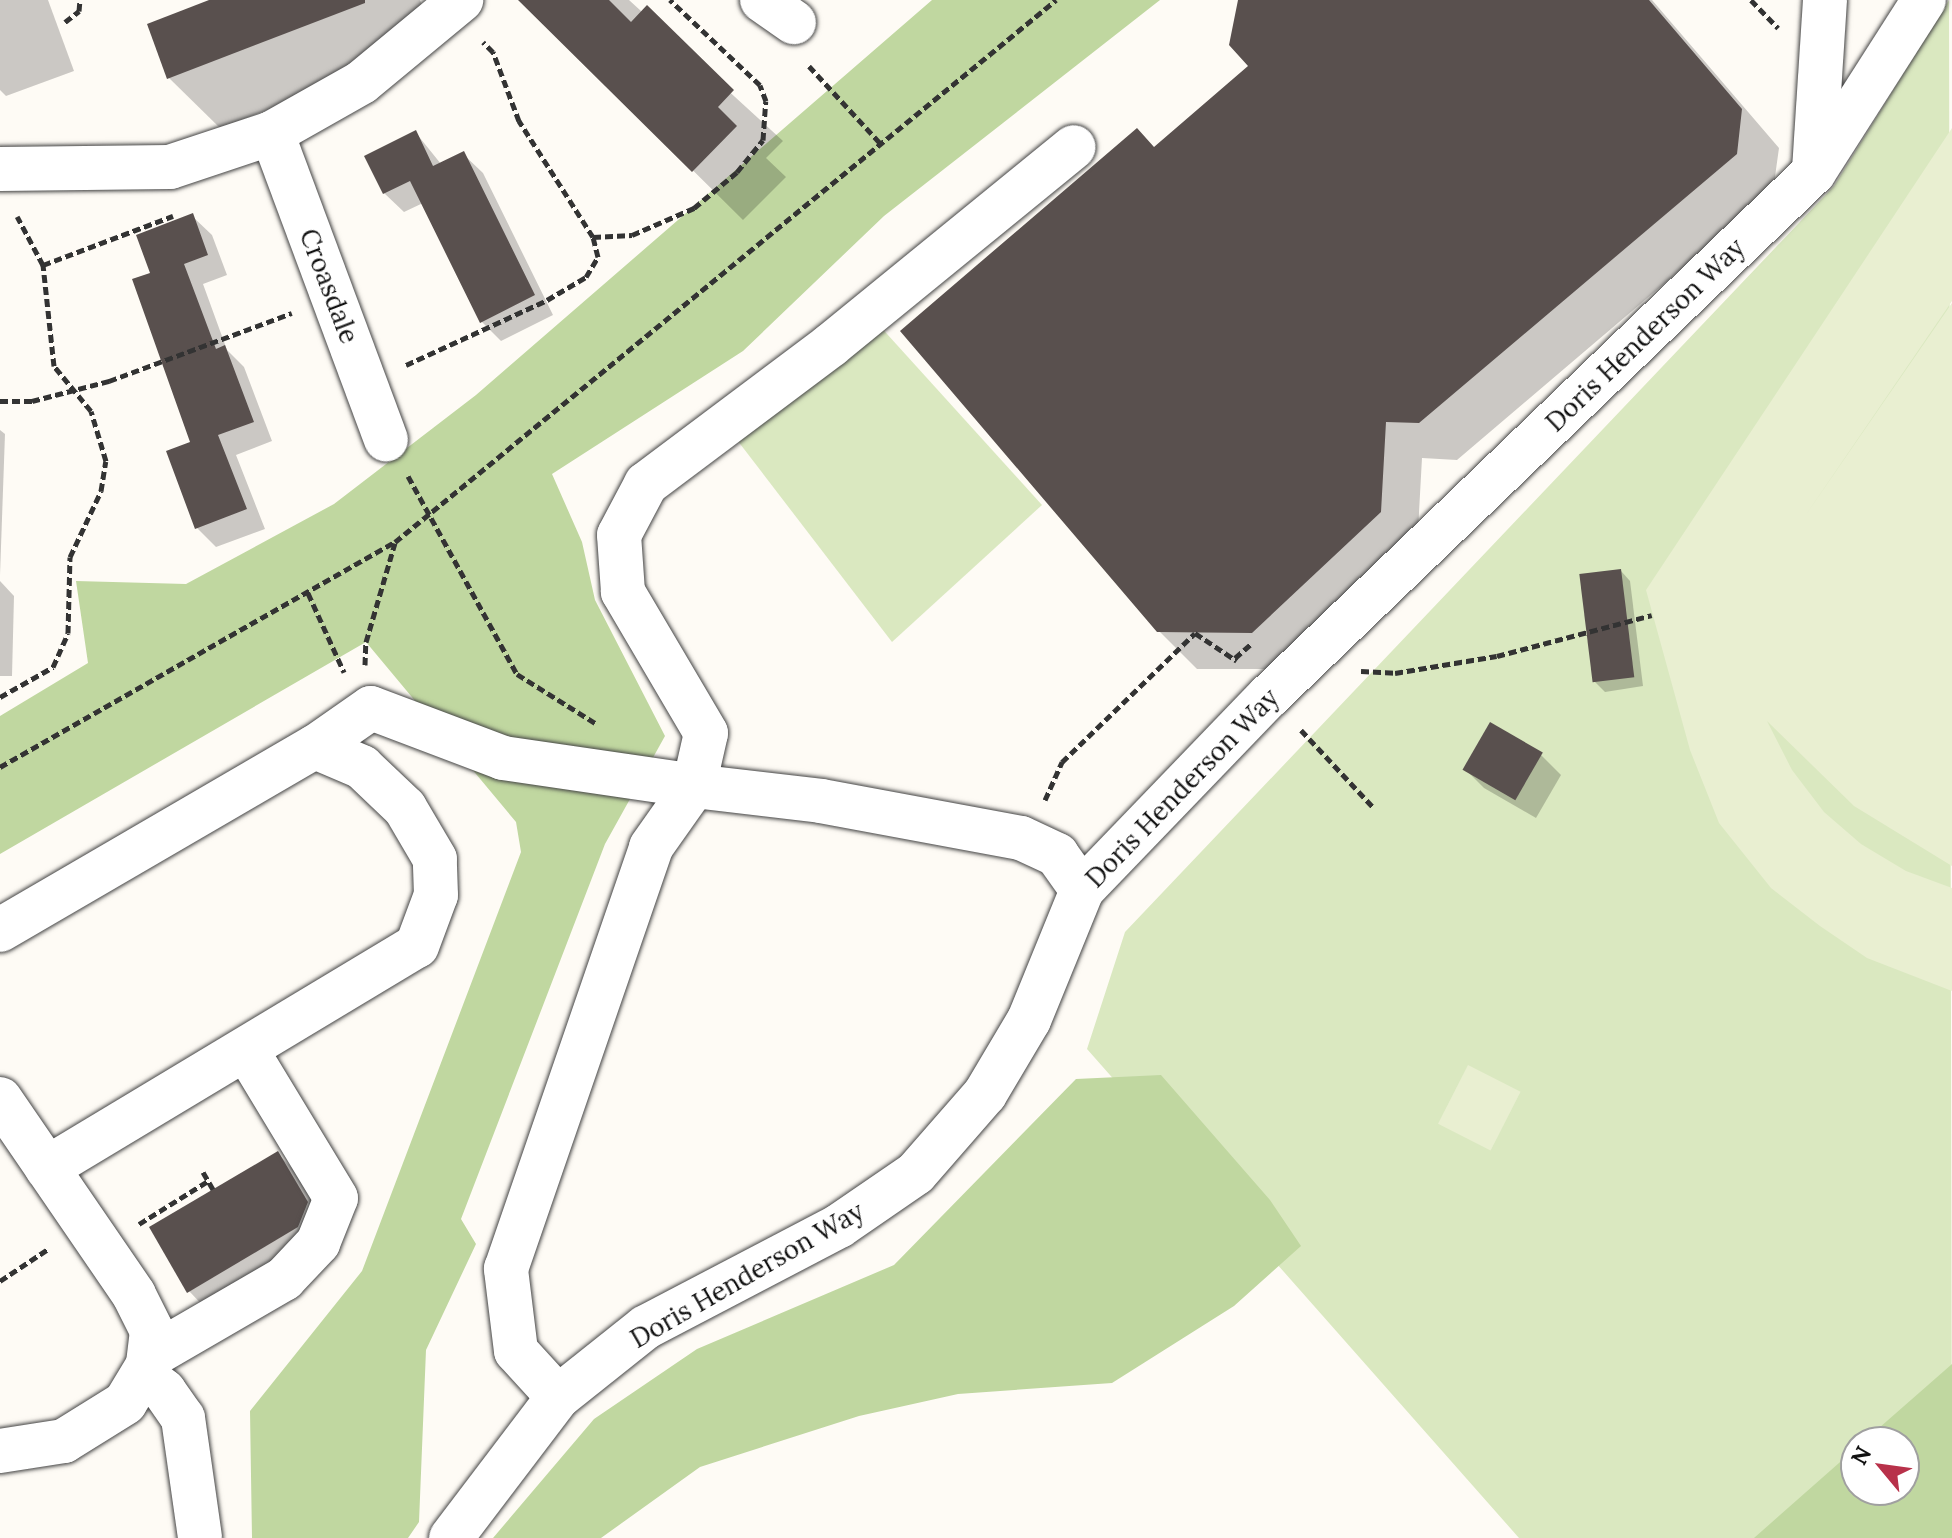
<!DOCTYPE html>
<html>
<head>
<meta charset="utf-8">
<style>
	body { margin:0 }
	#map { position:relative; width:1952px; height:1538px; overflow:hidden; background:#fefbf5; font-family:Lora,serif }
	div>[style] { position:absolute }
	.green>* { inset:0; background:#dae8c0 }
	.forest>* { inset:0; background:#c0d7a0 }
	.pitch>* { inset:0; background:#e9efd1; transform-origin:0 0 }
	.shadow>* { inset:0; background:#0003 }
	.building>* { inset:0; background:#59504e; transform-origin:0 0 }
	.path>* { height:5px; margin-top:-2.5px; transform-origin:0; background:repeating-linear-gradient(90deg,#333 0 8px,transparent 0 12px) }
	.roads { filter:drop-shadow(0 0 2px #444) drop-shadow(0 0 2px #444) }
	.minor>* { height:44px; margin:-22px; padding:0 22px; transform-origin:22px; border-radius:22px; background:#fff }
	span { translate:-50% -50%; white-space:nowrap; text-align:center; line-height:1.15; -webkit-text-stroke:8px #fff; paint-order:stroke }
	.street-label { font-size:26px; color:#111 }
	.north { position:absolute; left:1840px; top:1426px; width:80px; height:80px; box-sizing:border-box; background:#fff; border:2px solid #a0a0a0; border-radius:50%; rotate:299deg; font-size:22px; font-weight:700; line-height:32px; text-align:center; color:#111 }
	.north::after { content:''; display:block; margin:auto; width:28px; height:36px; background:#b8314a; clip-path:polygon(50% 0,100% 100%,50% 72%,0 100%) }
</style>
</head>
<body>
<div id="map">
	<div class="green">
		<div style="clip-path:polygon(evenodd,1949px 0,1952px 1538px,1519px 1538px,1087px 1049px,1125px 932px,1834px 186px,1949px 0,1856px 1442px,1904px 1442px,1904px 1490px,1856px 1490px,1856px 1442px)"></div>
		<div style="clip-path:polygon(878px 324px,1042px 505px,892px 642px,734px 436px)"></div>
	</div>
	<div class="forest">
		<div style="clip-path:polygon(932px 0,1160px 0,884px 216px,743px 351px,552px 474px,582px 542px,595px 600px,665px 736px,605px 844px,461px 1219px,476px 1244px,426px 1350px,419px 1522px,408px 1538px,252px 1538px,250px 1411px,362px 1271px,521px 852px,516px 822px,366px 642px,0 854px,0 716px,88px 663px,76px 581px,186px 584px,334px 504px,476px 395px)"></div>
		<div style="clip-path:polygon(1161px 1075px,1270px 1200px,1301px 1246px,1234px 1306px,1112px 1383px,958px 1394px,859px 1416px,700px 1467px,601px 1538px,493px 1538px,594px 1419px,697px 1349px,894px 1265px,1076px 1079px)"></div>
		<div style="clip-path:polygon(1952px 1364px,1952px 1538px,1754px 1538px,1856px 1448px,1856px 1490px,1904px 1490px,1904px 1442px,1863px 1442px)"></div>
	</div>
	<div class="pitch">
		<div style="clip-path:polygon(1952px 128px,1952px 301px,1803px 519px,1952px 303px,1952px 866px,1854px 806px,1767px 721px,1792px 770px,1824px 812px,1861px 844px,1906px 871px,1952px 888px,1952px 991px,1867px 958px,1820px 926px,1771px 888px,1719px 823px,1690px 750px,1646px 590px)"></div>
		<div style="left:1468px;top:1065px;width:59px;height:66px;rotate:27deg"></div>
	</div>
	<div class="shadow">
		<div style="clip-path:polygon(0 0,48px 0,74px 71px,6px 96px,0 90px)"></div>
		<div style="clip-path:polygon(214px 0,420px 0,437px 45px,220px 128px,169px 78px)"></div>
		<div style="clip-path:polygon(549px 0,629px 0,783px 141px,766px 158px,786px 177px,743px 220px,535px 14px)"></div>
		<div style="clip-path:polygon(1249px 0,1652px 0,1779px 148px,1773px 191px,1457px 460px,1422px 458px,1417px 549px,1289px 669px,1197px 669px,1159px 631px,1155px 149px,1251px 67px)"></div>
		<div style="clip-path:polygon(416px 133px,441px 164px,463px 154px,483px 173px,553px 315px,501px 341px,482px 322px,423px 203px,404px 212px,384px 193px)"></div>
		<div style="clip-path:polygon(192px 216px,212px 235px,227px 275px,203px 284px,227px 350px,244px 367px,272px 441px,236px 455px,265px 529px,216px 547px,197px 528px,193px 443px,153px 274px)"></div>
		<div style="clip-path:polygon(0 430px,5px 434px,0 575px)"></div>
		<div style="clip-path:polygon(1621px 571px,1630px 581px,1643px 686px,1605px 692px,1595px 682px)"></div>
		<div style="clip-path:polygon(0 581px,14px 596px,12px 676px,0 676px)"></div>
		<div style="clip-path:polygon(1541px 755px,1561px 775px,1536px 818px,1484px 788px,1465px 769px)"></div>
		<div style="clip-path:polygon(277px 1153px,297px 1173px,326px 1223px,208px 1311px,189px 1291px)"></div>
	</div>
	<div class="building">
		<div style="clip-path:polygon(209px 0,365px 0,365px 3px,167px 79px,147px 24px)"></div>
		<div style="clip-path:polygon(518px 0,609px 0,631px 22px,647px 5px,734px 90px,718px 107px,737px 126px,692px 172px)"></div>
		<div style="clip-path:polygon(1238px 0,1649px 0,1742px 109px,1737px 154px,1419px 423px,1386px 422px,1381px 512px,1252px 633px,1157px 632px,900px 331px,1137px 128px,1154px 147px,1248px 66px,1229px 45px)"></div>
		<div style="clip-path:polygon(416px 130px,433px 166px,464px 151px,535px 295px,480px 323px,410px 181px,383px 194px,364px 156px)"></div>
		<div style="clip-path:polygon(193px 213px,208px 255px,184px 264px,216px 349px,225px 345px,254px 422px,218px 435px,247px 509px,195px 529px,166px 451px,190px 442px,132px 279px,150px 273px,136px 235px)"></div>
		<div style="left:1621px;top:569px;width:109px;height:42px;rotate:83deg"></div>
		<div style="left:1490px;top:722px;width:61px;height:55px;rotate:30deg"></div>
		<div style="clip-path:polygon(278px 1151px,308px 1202px,298px 1227px,187px 1293px,149px 1227px)"></div>
	</div>
	<div class="path">
		<div style="left:1751px;top:0;width:39px;rotate:46deg"></div>
		<div style="left:65px;top:22px;width:18px;rotate:-38deg"></div>
		<div style="left:79px;top:11px;width:11px;rotate:-85deg"></div>
		<div style="left:809px;top:66px;width:106px;rotate:47.3deg"></div>
		<div style="left:593px;top:237px;width:39px;rotate:-3deg"></div>
		<div style="left:632px;top:235px;width:68px;rotate:-23.5deg"></div>
		<div style="left:694px;top:208px;width:56px;rotate:-39.9deg"></div>
		<div style="left:737px;top:172px;width:41px;rotate:-50.9deg"></div>
		<div style="left:763px;top:140px;width:39px;rotate:-86deg"></div>
		<div style="left:766px;top:101px;width:17px;rotate:-111deg"></div>
		<div style="left:760px;top:85px;width:124px;rotate:-136.6deg"></div>
		<div style="left:43px;top:265px;width:139px;rotate:-20.7deg"></div>
		<div style="left:406px;top:365px;width:155px;rotate:-24.7deg"></div>
		<div style="left:547px;top:300px;width:45px;rotate:-30.5deg"></div>
		<div style="left:586px;top:277px;width:23px;rotate:-59deg"></div>
		<div style="left:598px;top:257px;width:21px;rotate:-104deg"></div>
		<div style="left:593px;top:237px;width:138px;rotate:-122.5deg"></div>
		<div style="left:519px;top:121px;width:74px;rotate:-110.6deg"></div>
		<div style="left:493px;top:52px;width:14px;rotate:-135deg"></div>
		<div style="left:0;top:401px;width:32px"></div>
		<div style="left:32px;top:401px;width:80px;rotate:-14.6deg"></div>
		<div style="left:109px;top:381px;width:195px;rotate:-20.4deg"></div>
		<div style="left:408px;top:476px;width:226px;rotate:61.2deg"></div>
		<div style="left:517px;top:674px;width:92px;rotate:32.1deg"></div>
		<div style="left:308px;top:593px;width:87px;rotate:65.5deg"></div>
		<div style="left:1235px;top:658px;width:21px;rotate:-41deg"></div>
		<div style="left:365px;top:665px;width:23px;rotate:-88deg"></div>
		<div style="left:366px;top:642px;width:103px;rotate:-73.7deg"></div>
		<div style="left:1361px;top:671px;width:34px;rotate:3deg"></div>
		<div style="left:1395px;top:673px;width:103px;rotate:-9.5deg"></div>
		<div style="left:1497px;top:656px;width:160px;rotate:-14.8deg"></div>
		<div style="left:0;top:697px;width:61px;rotate:-29.5deg"></div>
		<div style="left:53px;top:667px;width:37px;rotate:-66deg"></div>
		<div style="left:68px;top:633px;width:76px;rotate:-88.5deg"></div>
		<div style="left:70px;top:557px;width:73px;rotate:-64.8deg"></div>
		<div style="left:101px;top:491px;width:30px;rotate:-81deg"></div>
		<div style="left:106px;top:461px;width:52px;rotate:-106.7deg"></div>
		<div style="left:91px;top:411px;width:58px;rotate:-129.4deg"></div>
		<div style="left:54px;top:366px;width:102px;rotate:-96.2deg"></div>
		<div style="left:43px;top:265px;width:55px;rotate:-118deg"></div>
		<div style="left:1301px;top:730px;width:105px;rotate:46.9deg"></div>
		<div style="left:0;top:767px;width:455px;rotate:-29.7deg"></div>
		<div style="left:395px;top:542px;width:855px;rotate:-39.35deg"></div>
		<div style="left:1045px;top:800px;width:42px;rotate:-65.9deg"></div>
		<div style="left:1062px;top:762px;width:185px;rotate:-44.1deg"></div>
		<div style="left:1195px;top:633px;width:50px;rotate:33.7deg"></div>
		<div style="left:203px;top:1172px;width:20px;rotate:60deg"></div>
		<div style="left:139px;top:1224px;width:81px;rotate:-31.9deg"></div>
		<div style="left:0;top:1281px;width:58px;rotate:-33.7deg"></div>
	</div>
	<div class="roads">
		<div class="minor">
			<div style="left:762px;top:0;width:39px;rotate:35deg"></div>
			<div style="left:272px;top:133px;width:327px;rotate:69.6deg"></div>
			<div style="left:0;top:169px;width:170px;rotate:-0.7deg"></div>
			<div style="left:170px;top:167px;width:108px;rotate:-18.4deg"></div>
			<div style="left:272px;top:133px;width:103px;rotate:-29.5deg"></div>
			<div style="left:362px;top:82px;width:129px;rotate:-39.6deg"></div>
			<div style="left:1814px;top:170px;width:170px;rotate:-86.3deg"></div>
			<div style="left:0;top:930px;width:364px;rotate:-30.2deg"></div>
			<div style="left:315px;top:747px;width:68px;rotate:-34.9deg"></div>
			<div style="left:371px;top:708px;width:141px;rotate:20.7deg"></div>
			<div style="left:503px;top:758px;width:193px;rotate:8.3deg"></div>
			<div style="left:694px;top:786px;width:54px;rotate:-77.2deg"></div>
			<div style="left:706px;top:733px;width:164px;rotate:-120.5deg"></div>
			<div style="left:623px;top:592px;width:57px;rotate:-94deg"></div>
			<div style="left:619px;top:535px;width:58px;rotate:-62.1deg"></div>
			<div style="left:646px;top:484px;width:231px;rotate:-36.9deg"></div>
			<div style="left:831px;top:345px;width:313px;rotate:-39.2deg"></div>
			<div style="left:0;top:1099px;width:237px;rotate:55.6deg"></div>
			<div style="left:134px;top:1295px;width:40px;rotate:63.4deg"></div>
			<div style="left:152px;top:1331px;width:34px;rotate:97deg"></div>
			<div style="left:148px;top:1365px;width:44px;rotate:121.2deg"></div>
			<div style="left:125px;top:1403px;width:72px;rotate:148.1deg"></div>
			<div style="left:64px;top:1441px;width:65px;rotate:171.1deg"></div>
			<div style="left:47px;top:1168px;width:431px;rotate:-31deg"></div>
			<div style="left:417px;top:946px;width:54px;rotate:-69.6deg"></div>
			<div style="left:436px;top:895px;width:36px;rotate:-92deg"></div>
			<div style="left:435px;top:859px;width:59px;rotate:-120.5deg"></div>
			<div style="left:405px;top:808px;width:59px;rotate:-136.4deg"></div>
			<div style="left:362px;top:767px;width:51px;rotate:-156.9deg"></div>
			<div style="left:151px;top:1356px;width:154px;rotate:-30.1deg"></div>
			<div style="left:284px;top:1279px;width:50px;rotate:-46.6deg"></div>
			<div style="left:318px;top:1243px;width:48px;rotate:-68.2deg"></div>
			<div style="left:336px;top:1198px;width:172px;rotate:-121.2deg"></div>
			<div style="left:144px;top:1375px;width:26px;rotate:39deg"></div>
			<div style="left:164px;top:1391px;width:33px;rotate:55deg"></div>
			<div style="left:183px;top:1418px;width:121px;rotate:81.9deg"></div>
			<div style="left:558px;top:1397px;width:62px;rotate:-132.4deg"></div>
			<div style="left:516px;top:1351px;width:83px;rotate:-97deg"></div>
			<div style="left:506px;top:1269px;width:446px;rotate:-71deg"></div>
			<div style="left:651px;top:847px;width:75px;rotate:-54.8deg"></div>
			<div style="left:694px;top:786px;width:128px;rotate:6.7deg"></div>
			<div style="left:821px;top:801px;width:203px;rotate:10.5deg"></div>
			<div style="left:1021px;top:838px;width:40px;rotate:25deg"></div>
			<div style="left:1057px;top:855px;width:43px;rotate:54.5deg"></div>
			<div style="left:451px;top:1538px;width:177px;rotate:-52.8deg"></div>
			<div style="left:558px;top:1397px;width:112px;rotate:-38.5deg"></div>
			<div style="left:646px;top:1327px;width:218px;rotate:-27.6deg"></div>
			<div style="left:839px;top:1226px;width:93px;rotate:-34.5deg"></div>
			<div style="left:916px;top:1173px;width:105px;rotate:-48.9deg"></div>
			<div style="left:985px;top:1094px;width:86px;rotate:-59.3deg"></div>
			<div style="left:1029px;top:1020px;width:140px;rotate:-67.8deg"></div>
			<div style="left:1082px;top:890px;width:269px;rotate:-46.1deg"></div>
			<div style="left:1269px;top:696px;width:756px;rotate:-43.87deg"></div>
			<div style="left:1814px;top:172px;width:204px;rotate:-57.4deg"></div>
		</div>
	</div>
	<div class="street-label">
		<span style="left:329px;top:286px;rotate:69deg">Croasdale</span>
		<span style="left:1645px;top:335px;rotate:-44deg">Doris Henderson Way</span>
		<span style="left:1182px;top:788px;rotate:-46deg">Doris Henderson Way</span>
		<span style="left:747px;top:1275px;rotate:-30deg">Doris Henderson Way</span>
	</div>
	<div class="north">N</div>
</div>
</body>
</html>
